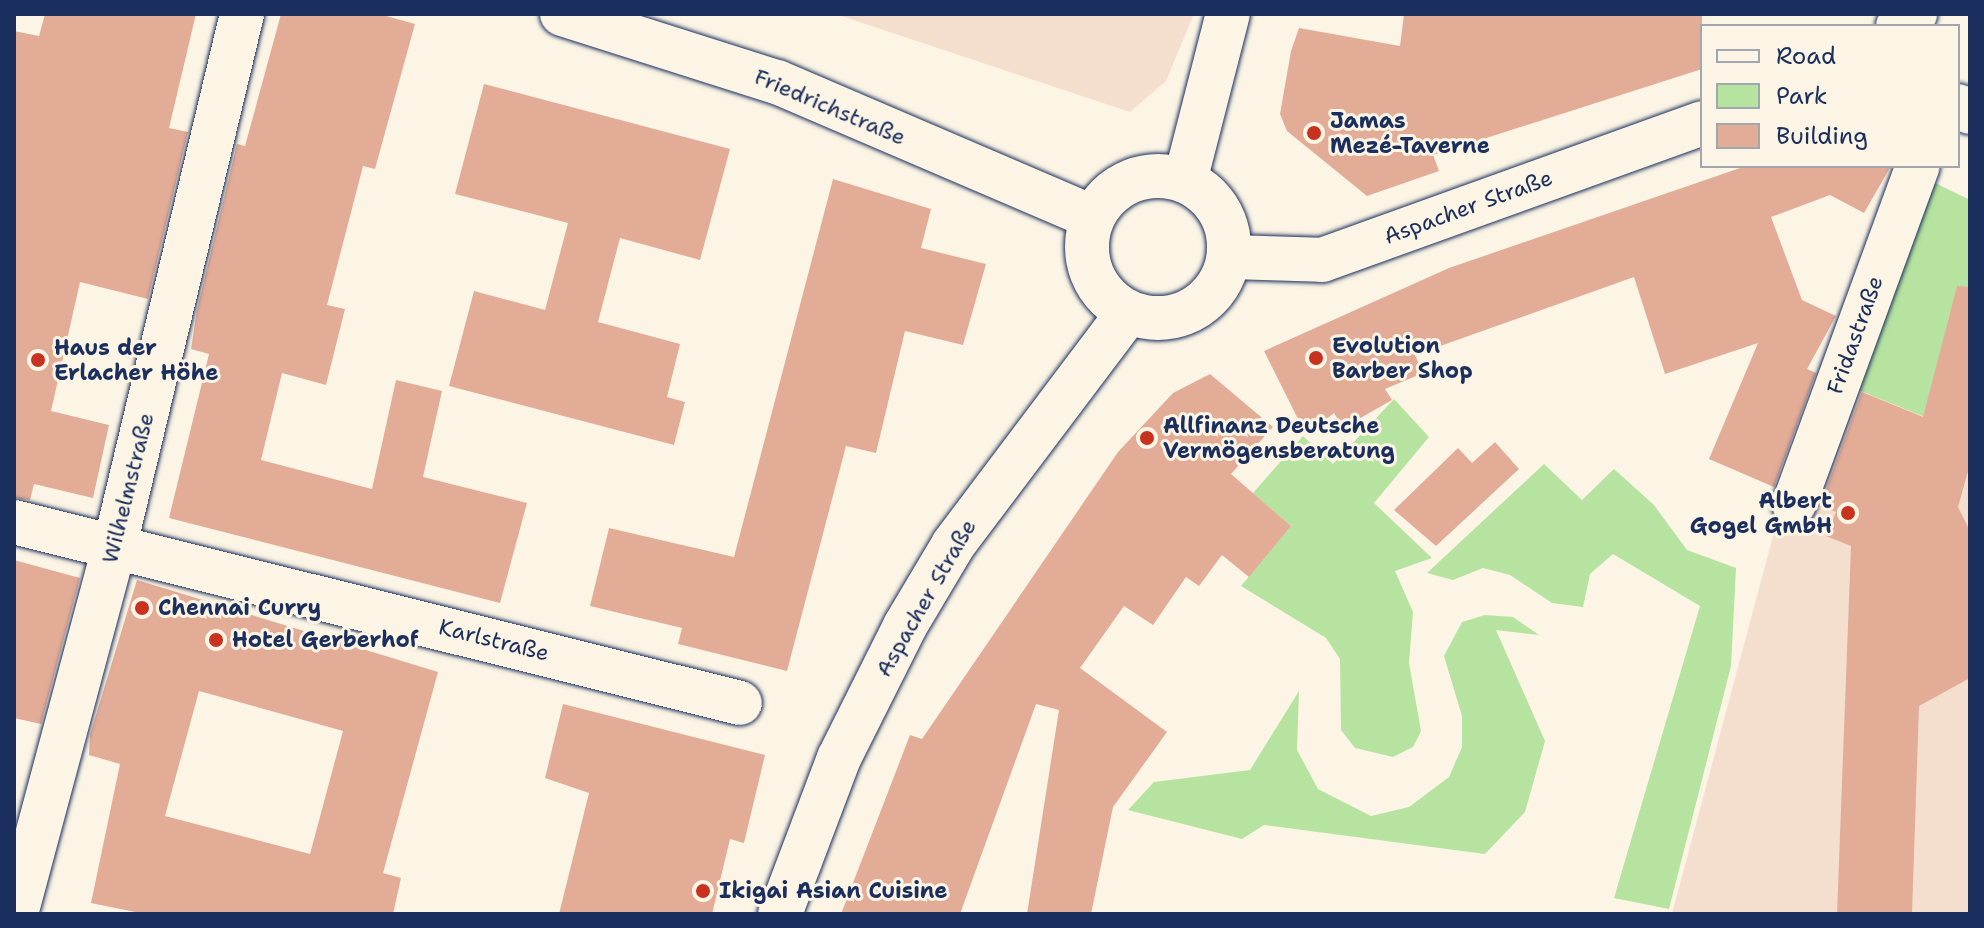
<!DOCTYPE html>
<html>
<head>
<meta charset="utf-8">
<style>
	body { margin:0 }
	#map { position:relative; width:1984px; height:928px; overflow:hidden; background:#fcf5e5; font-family:"Shantell Sans",sans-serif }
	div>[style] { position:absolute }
	.built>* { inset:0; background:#f4dfce }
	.green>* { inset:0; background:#b7e3a0 }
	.building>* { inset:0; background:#e2ac97 }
	.roads { filter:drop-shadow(0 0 2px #1b2f5e) drop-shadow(0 0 2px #1b2f5e) }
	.minor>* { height:44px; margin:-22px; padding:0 22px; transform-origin:22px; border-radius:22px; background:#fcf5e5 }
	.minor>.ring { margin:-22px; padding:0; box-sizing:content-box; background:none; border:44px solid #fcf5e5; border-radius:50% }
	.dots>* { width:22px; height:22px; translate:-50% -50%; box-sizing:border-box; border:4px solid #fcf5e5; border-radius:50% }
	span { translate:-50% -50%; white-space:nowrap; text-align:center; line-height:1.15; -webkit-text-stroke:6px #fcf5e5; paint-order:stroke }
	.street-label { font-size:22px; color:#1b2f5e }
	.poi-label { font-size:22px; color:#1b2f5e; font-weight:700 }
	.left { translate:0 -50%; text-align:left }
	.right { translate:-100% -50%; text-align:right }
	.frame { position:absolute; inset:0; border:16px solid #1b2f5e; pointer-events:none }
	.legend { position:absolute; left:1700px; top:24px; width:260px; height:144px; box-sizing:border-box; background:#fcf5e5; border:2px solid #a2a6af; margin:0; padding:10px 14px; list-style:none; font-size:24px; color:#1b2f5e }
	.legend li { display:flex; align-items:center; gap:16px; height:40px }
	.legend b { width:40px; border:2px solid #a2a6af }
</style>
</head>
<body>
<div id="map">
	<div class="built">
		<div style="clip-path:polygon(835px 14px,1194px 14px,1166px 81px,1130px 112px)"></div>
		<div style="clip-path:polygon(1856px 389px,1925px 417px,1970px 474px,1970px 914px,1672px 914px,1781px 506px)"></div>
	</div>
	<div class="green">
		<div style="clip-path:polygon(1931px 181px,1970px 200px,1970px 318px,1950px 313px,1925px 417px,1856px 389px)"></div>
		<div style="clip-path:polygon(1394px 399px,1429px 437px,1374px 503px,1432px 558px,1395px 571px,1413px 612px,1409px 663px,1421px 731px,1413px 747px,1393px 757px,1355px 748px,1341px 730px,1340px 659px,1326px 638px,1241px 586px,1291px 526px,1253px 493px,1303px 436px,1333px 464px)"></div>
		<div style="clip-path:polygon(1544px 464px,1582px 500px,1614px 469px,1654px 505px,1687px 550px,1736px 568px,1731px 666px,1669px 909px,1614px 898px,1700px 606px,1613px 554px,1590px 574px,1583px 607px,1552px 603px,1510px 575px,1483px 568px,1453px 580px,1427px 573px)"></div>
		<div style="clip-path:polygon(1485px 615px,1513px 617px,1539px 635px,1496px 630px,1545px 741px,1525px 812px,1485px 854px,1264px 825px,1242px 839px,1128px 810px,1154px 782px,1250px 770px,1299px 691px,1297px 750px,1318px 789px,1371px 816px,1409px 807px,1449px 777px,1462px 747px,1462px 716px,1444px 656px,1462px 622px)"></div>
	</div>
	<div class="building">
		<div style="clip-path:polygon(45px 14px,196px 14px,169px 128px,188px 132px,148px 299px,80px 282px,51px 411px,109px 425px,93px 498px,34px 484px,30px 500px,14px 498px,14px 31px,39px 36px)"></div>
		<div style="clip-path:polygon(281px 14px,379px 14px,415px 24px,375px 169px,363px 166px,327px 305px,345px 309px,326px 385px,282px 373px,261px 460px,372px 489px,396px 380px,442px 391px,423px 477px,527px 503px,500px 603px,169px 518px,209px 354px,191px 349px,197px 310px,237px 144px,245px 146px)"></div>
		<div style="clip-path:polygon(1404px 14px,1702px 14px,1702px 69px,1433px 155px,1439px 171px,1367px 196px,1287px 131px,1280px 114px,1291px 51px,1299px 28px,1400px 46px)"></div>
		<div style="clip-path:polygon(484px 84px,730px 149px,700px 260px,620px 238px,598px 322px,680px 344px,667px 397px,685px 402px,674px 445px,449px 386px,474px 291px,545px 310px,568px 223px,455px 194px)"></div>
		<div style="clip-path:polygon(1746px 166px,1891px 166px,1864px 213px,1830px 195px,1771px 217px,1802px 300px,1836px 316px,1807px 369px,1816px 373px,1774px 487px,1709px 459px,1758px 343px,1665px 374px,1634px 277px,1415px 355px,1423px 373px,1385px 389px,1392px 400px,1343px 428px,1334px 413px,1306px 435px,1264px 351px,1449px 268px)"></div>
		<div style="clip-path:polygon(833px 179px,931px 209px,921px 248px,986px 264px,963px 345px,905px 331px,876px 453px,846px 446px,787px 671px,678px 644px,682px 628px,590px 606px,609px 528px,734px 557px)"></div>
		<div style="clip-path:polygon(1957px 286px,1970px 287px,1970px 464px,1958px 507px,1970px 531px,1970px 678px,1919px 706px,1912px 914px,1837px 914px,1851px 546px,1826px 536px,1836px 512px,1820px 506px,1862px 392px,1923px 417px)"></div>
		<div style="clip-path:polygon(1210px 374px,1273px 427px,1231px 474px,1291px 526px,1249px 577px,1222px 555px,1199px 586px,1186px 577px,1153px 625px,1124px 606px,1080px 668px,1167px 732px,1113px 807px,1091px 914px,1027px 914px,1059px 710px,1036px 704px,960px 914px,841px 914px,910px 735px,922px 739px,1118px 452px,1173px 393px)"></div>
		<div style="clip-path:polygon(1495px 442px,1519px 469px,1436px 546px,1394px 510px,1458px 448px,1472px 463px)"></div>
		<div style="clip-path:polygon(14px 560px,80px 578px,41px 724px,14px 718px)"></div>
		<div style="clip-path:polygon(evenodd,137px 580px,438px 672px,383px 873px,401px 878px,393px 914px,145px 914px,91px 903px,120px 764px,89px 755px,90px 735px,137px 580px,199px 691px,343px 731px,310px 854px,165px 816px,199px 691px)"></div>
		<div style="clip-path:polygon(563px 704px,765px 755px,744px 843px,730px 839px,712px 914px,559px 914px,589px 793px,545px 778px)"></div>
	</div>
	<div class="roads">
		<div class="minor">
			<div style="left:562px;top:14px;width:225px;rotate:17.6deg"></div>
			<div style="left:777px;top:82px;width:343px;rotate:23.2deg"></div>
			<div style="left:1898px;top:26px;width:21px;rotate:-35deg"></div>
			<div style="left:1958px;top:106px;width:13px;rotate:27deg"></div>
			<div class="ring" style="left:1087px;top:176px;width:98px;height:98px"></div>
			<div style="left:1185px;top:181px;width:172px;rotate:-75.6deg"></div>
			<div style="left:1229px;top:257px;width:93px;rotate:1.8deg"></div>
			<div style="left:1322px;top:260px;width:404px;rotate:-19.8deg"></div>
			<div style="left:1794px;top:504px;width:360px;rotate:-69.9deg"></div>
			<div style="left:14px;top:522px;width:748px;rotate:14deg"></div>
			<div style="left:16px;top:914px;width:382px;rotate:-75deg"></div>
			<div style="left:115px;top:545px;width:546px;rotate:-76.55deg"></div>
			<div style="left:780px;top:914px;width:167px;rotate:-69.3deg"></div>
			<div style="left:839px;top:758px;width:148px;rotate:-63.4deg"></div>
			<div style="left:905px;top:626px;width:94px;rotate:-59.3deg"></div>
			<div style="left:953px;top:545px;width:291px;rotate:-53deg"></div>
		</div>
	</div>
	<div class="dots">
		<div style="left:1314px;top:133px;background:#c8321e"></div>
		<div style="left:1316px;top:358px;background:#c8321e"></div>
		<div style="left:38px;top:360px;background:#c8321e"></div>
		<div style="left:1147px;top:438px;background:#c8321e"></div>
		<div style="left:1848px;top:513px;background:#c8321e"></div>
		<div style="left:142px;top:608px;background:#c8321e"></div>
		<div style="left:216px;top:640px;background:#c8321e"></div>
		<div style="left:703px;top:891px;background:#c8321e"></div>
	</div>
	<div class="street-label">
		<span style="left:830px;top:107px;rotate:23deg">Friedrichstraße</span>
		<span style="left:1468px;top:207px;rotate:-20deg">Aspacher Straße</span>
		<span style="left:1855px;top:335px;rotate:-70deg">Fridastraße</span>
		<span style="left:128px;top:488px;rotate:-76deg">Wilhelmstraße</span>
		<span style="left:926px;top:598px;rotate:-60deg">Aspacher Straße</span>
		<span style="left:494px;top:640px;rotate:14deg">Karlstraße</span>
	</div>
	<div class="poi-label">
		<span class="left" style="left:1330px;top:133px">Jamas<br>Mezé-Taverne</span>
		<span class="left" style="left:1332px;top:358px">Evolution<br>Barber Shop</span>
		<span class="left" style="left:54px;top:360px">Haus der<br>Erlacher Höhe</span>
		<span class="left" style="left:1163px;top:438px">Allfinanz Deutsche<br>Vermögensberatung</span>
		<span class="right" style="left:1832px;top:513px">Albert<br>Gogel GmbH</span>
		<span class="left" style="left:158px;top:608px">Chennai Curry</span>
		<span class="left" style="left:232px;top:640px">Hotel Gerberhof</span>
		<span class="left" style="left:719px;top:891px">Ikigai Asian Cuisine</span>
	</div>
	<div class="frame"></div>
	<ul class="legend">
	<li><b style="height:10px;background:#fcf5e5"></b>Road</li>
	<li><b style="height:22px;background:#b7e3a0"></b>Park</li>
	<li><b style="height:22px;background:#e2ac97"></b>Building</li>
	</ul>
</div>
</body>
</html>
